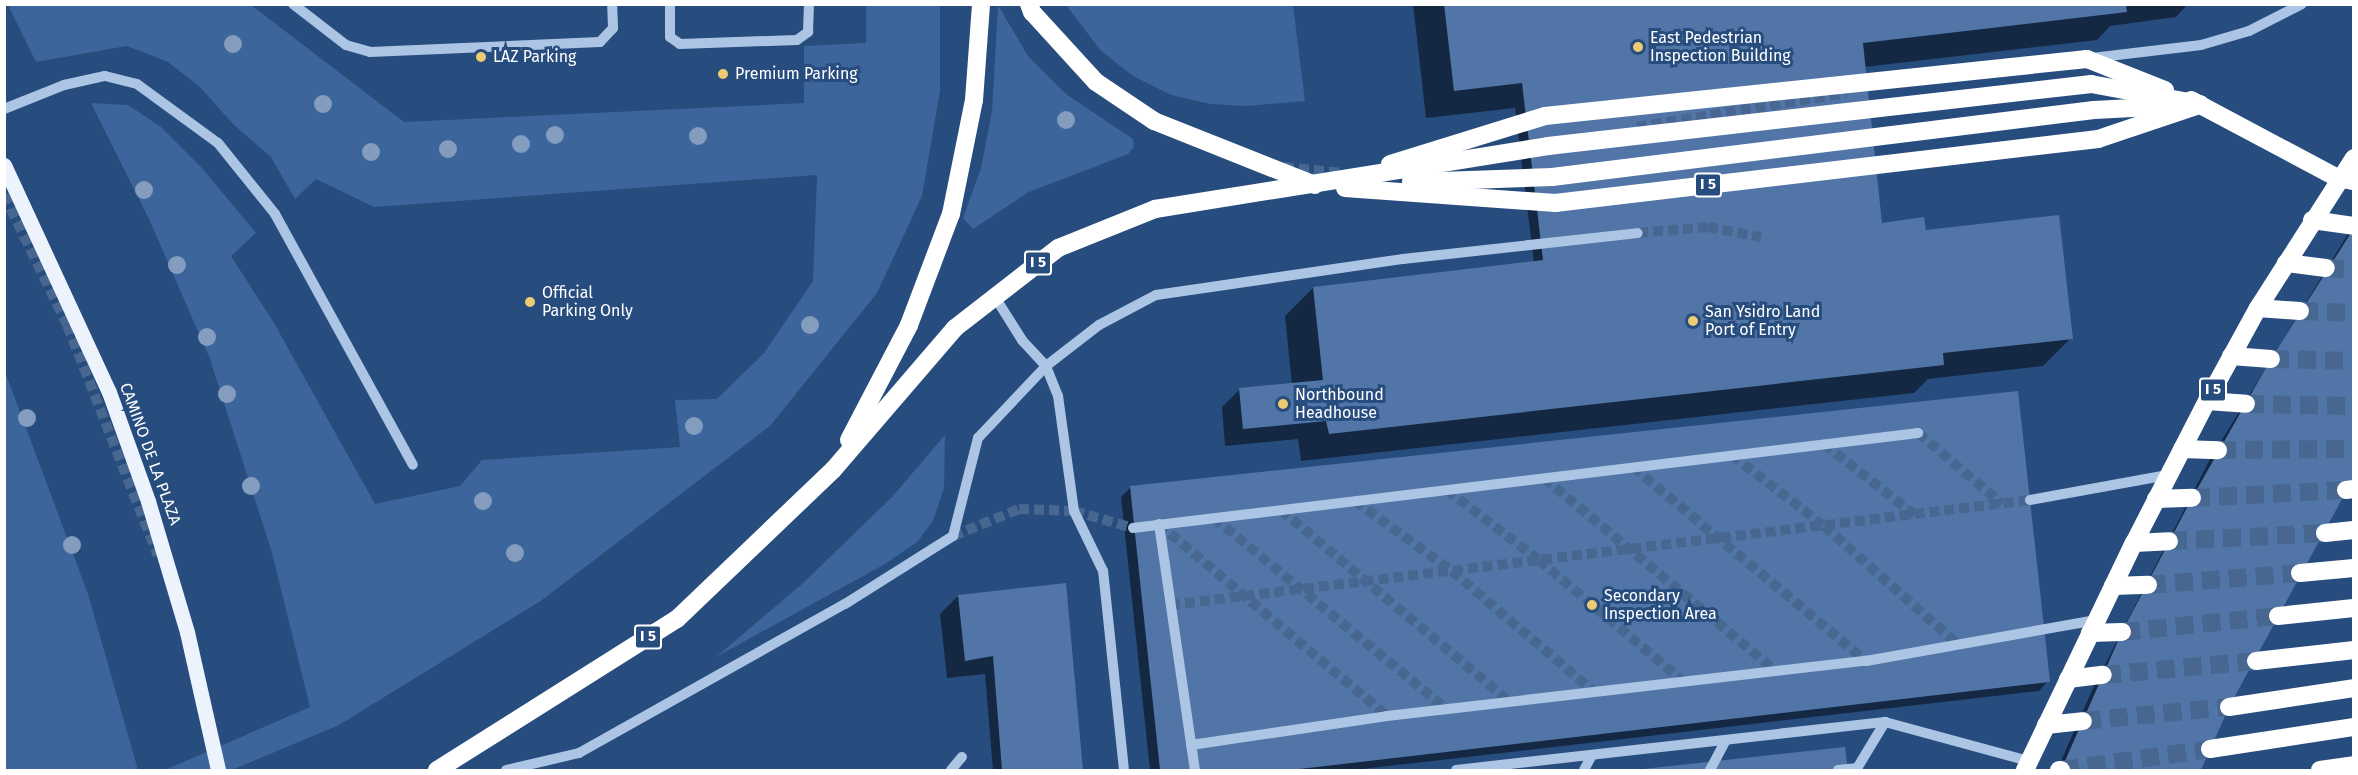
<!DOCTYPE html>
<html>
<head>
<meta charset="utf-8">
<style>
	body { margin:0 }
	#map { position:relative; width:2358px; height:775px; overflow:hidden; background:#274c7e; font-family:"Fira Sans",sans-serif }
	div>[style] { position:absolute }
	.green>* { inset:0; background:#3b659b }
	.shadow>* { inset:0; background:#0007 }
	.building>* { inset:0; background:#5075a6 }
	.minor-tunnel>* { height:10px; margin-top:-5px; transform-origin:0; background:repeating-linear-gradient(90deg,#476791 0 10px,transparent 0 15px) }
	.highway-tunnel>* { height:18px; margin-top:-9px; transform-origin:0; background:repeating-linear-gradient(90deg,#476791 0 18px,transparent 0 27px) }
	.minor>* { height:10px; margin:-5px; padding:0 5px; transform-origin:5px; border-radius:5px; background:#adc5e5 }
	.major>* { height:15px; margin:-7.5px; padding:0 7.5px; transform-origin:7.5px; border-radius:7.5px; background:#edf3fd }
	.highway>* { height:18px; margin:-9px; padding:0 9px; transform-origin:9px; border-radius:9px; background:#fff }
	.trees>* { width:18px; height:18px; margin:-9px; border-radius:50%; background:#849dbf }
	.dots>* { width:16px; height:16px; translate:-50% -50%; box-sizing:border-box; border:3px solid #274c7e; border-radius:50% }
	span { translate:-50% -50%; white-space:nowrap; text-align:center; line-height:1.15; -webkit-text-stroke:6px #274c7e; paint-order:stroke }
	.shield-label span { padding:2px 4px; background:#274c7e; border:2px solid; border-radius:4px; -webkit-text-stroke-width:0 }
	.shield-label { font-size:15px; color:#fff; font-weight:700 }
	.poi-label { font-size:16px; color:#fff }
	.left { translate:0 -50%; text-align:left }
	.street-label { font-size:16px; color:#fff }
	.frame { position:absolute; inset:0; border:6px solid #fff; pointer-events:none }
</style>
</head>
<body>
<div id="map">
	<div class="green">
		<div style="clip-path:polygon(8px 5px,251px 5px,404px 122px,804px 103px,804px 46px,866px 43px,866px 5px,940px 5px,940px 91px,922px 196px,877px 293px,770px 426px,542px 600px,339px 725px,232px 770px,165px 770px,310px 707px,272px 553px,210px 359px,149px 219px,91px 103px,128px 105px,161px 127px,201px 167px,256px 233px,231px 256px,274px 323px,375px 504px,460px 486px,482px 460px,680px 447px,675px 400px,717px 399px,764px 353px,813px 281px,817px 175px,374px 207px,316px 179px,295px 199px,271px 157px,233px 124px,200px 87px,168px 62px,127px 46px,36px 62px)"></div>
		<div style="clip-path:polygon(998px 5px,1028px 56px,1066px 94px,1133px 139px,1134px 147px,1128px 154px,1029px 192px,973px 229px,963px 218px,981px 168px,992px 111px)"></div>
		<div style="clip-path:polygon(1066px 5px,1293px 5px,1305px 101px,1246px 106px,1210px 104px,1171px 95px,1133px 76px,1101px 51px)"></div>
		<div style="clip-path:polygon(5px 372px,88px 594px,138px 770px,5px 770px)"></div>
		<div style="clip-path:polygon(945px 435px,944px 488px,933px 521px,917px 542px,885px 564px,716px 657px,802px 584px,892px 497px)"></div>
	</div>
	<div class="shadow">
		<div style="clip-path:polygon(1413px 4px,2188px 4px,2176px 17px,2110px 26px,2097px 40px,1864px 67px,1880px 224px,1924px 232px,2071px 338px,2043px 366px,1928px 379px,1914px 393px,1301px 461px,1298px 439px,1225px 446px,1222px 407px,1240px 389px,1292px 385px,1285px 316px,1313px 288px,1534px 263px,1515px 108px,1426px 118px)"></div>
		<div style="clip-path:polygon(2354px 224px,2228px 706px,2201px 770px,2057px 770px,2094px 686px,2209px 461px)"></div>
		<div style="clip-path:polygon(1131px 487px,2048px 681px,2039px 691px,1354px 770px,1150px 770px,1121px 497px)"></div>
		<div style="clip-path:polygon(958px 596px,1071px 650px,1081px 770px,993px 770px,985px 674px,947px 678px,940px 614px)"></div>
		<div style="clip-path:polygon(1844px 748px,1847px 770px,1644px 770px)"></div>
	</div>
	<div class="building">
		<div style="clip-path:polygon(1444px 4px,2126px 4px,2127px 12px,1863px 43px,1882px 223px,1924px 217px,1926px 230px,2059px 215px,2073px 339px,1943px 353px,1944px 365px,1329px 434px,1326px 421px,1243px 429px,1239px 388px,1323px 380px,1313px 287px,1543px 260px,1522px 83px,1454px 91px)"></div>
		<div style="clip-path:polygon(2354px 228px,2354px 477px,2229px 707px,2201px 770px,2061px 770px,2122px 632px,2192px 498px,2271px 359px)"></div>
		<div style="clip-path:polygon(2018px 391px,2050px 682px,1291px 770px,1160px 770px,1130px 486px)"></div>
		<div style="clip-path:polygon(1066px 583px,1083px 770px,1002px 770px,993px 656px,965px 661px,958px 595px)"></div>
		<div style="clip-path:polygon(1845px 747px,1848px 770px,1643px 770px,1643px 769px)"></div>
	</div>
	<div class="minor-tunnel">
		<div style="left:1637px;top:127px;width:212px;rotate:-9.2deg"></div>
		<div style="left:1284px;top:167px;width:59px;rotate:5.8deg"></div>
		<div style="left:4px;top:195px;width:144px;rotate:64.1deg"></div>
		<div style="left:67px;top:325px;width:248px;rotate:68.5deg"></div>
		<div style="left:1638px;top:233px;width:70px;rotate:-4.9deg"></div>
		<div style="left:1708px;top:227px;width:54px;rotate:10.7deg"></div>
		<div style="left:1918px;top:433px;width:110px;rotate:40.2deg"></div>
		<div style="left:1824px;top:444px;width:115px;rotate:38deg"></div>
		<div style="left:1732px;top:455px;width:116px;rotate:37.7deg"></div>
		<div style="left:1824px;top:526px;width:183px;rotate:41.5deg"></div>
		<div style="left:1633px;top:467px;width:303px;rotate:39.8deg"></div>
		<div style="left:1544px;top:478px;width:303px;rotate:39.8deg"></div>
		<div style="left:1447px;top:490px;width:116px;rotate:37.3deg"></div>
		<div style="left:1539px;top:560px;width:191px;rotate:40.1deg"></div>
		<div style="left:1355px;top:501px;width:120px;rotate:35.8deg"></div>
		<div style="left:1452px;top:571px;width:187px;rotate:40.4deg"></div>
		<div style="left:1281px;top:510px;width:297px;rotate:40deg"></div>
		<div style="left:1214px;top:518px;width:303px;rotate:39.4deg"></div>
		<div style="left:1159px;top:524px;width:298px;rotate:40.1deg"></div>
		<div style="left:953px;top:536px;width:71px;rotate:-22.2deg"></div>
		<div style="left:1019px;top:509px;width:55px;rotate:2.1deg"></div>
		<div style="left:1074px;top:511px;width:61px;rotate:16.1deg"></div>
		<div style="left:1170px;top:605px;width:866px;rotate:-6.96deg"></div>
	</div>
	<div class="highway-tunnel">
		<div style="left:2326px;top:268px;width:28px;rotate:4deg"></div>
		<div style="left:2300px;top:311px;width:54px;rotate:2.1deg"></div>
		<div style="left:2271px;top:359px;width:83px;rotate:1.4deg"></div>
		<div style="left:2246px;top:404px;width:108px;rotate:1.1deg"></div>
		<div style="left:2218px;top:450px;width:136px;rotate:-0.4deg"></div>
		<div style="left:2192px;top:498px;width:154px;rotate:-3deg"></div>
		<div style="left:2169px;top:541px;width:156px;rotate:-2.9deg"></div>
		<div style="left:2148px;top:585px;width:152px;rotate:-4.5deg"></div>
		<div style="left:2122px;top:632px;width:157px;rotate:-5.9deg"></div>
		<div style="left:2103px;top:675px;width:154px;rotate:-5.2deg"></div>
		<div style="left:2083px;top:721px;width:147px;rotate:-5.5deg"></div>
		<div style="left:2061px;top:770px;width:150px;rotate:-8deg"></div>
	</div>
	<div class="minor">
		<div style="left:293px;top:4px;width:67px;rotate:37.7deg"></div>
		<div style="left:346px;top:45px;width:25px;rotate:16deg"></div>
		<div style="left:370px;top:52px;width:230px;rotate:-2.5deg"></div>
		<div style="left:600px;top:42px;width:19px;rotate:-47deg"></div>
		<div style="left:613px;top:28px;width:24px;rotate:-92deg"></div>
		<div style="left:670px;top:4px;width:33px;rotate:90deg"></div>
		<div style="left:670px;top:37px;width:12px;rotate:35deg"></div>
		<div style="left:680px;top:44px;width:117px;rotate:-2deg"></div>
		<div style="left:797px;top:40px;width:14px;rotate:-36deg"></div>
		<div style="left:808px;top:32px;width:28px;rotate:-88deg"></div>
		<div style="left:2092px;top:58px;width:110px;rotate:-6.8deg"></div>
		<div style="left:2201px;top:45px;width:50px;rotate:-16.3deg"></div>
		<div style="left:2249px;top:31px;width:59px;rotate:-27deg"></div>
		<div style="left:4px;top:109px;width:65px;rotate:-21.8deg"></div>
		<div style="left:64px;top:85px;width:42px;rotate:-12.4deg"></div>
		<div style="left:105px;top:76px;width:33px;rotate:14deg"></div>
		<div style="left:137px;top:84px;width:100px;rotate:36.1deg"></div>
		<div style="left:218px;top:143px;width:91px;rotate:51.2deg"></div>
		<div style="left:275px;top:214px;width:286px;rotate:61.2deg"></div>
		<div style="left:2030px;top:500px;width:140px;rotate:-10.3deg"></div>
		<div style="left:1159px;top:524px;width:249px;rotate:81.7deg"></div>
		<div style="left:1133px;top:528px;width:791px;rotate:-6.9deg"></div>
		<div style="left:1191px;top:745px;width:198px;rotate:-8.4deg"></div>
		<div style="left:1387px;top:716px;width:482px;rotate:-6.6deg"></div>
		<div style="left:1866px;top:661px;width:234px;rotate:-10.1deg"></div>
		<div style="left:506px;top:770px;width:75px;rotate:-13.1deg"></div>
		<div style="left:579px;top:753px;width:305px;rotate:-29.3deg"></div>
		<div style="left:845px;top:604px;width:128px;rotate:-32.2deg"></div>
		<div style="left:953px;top:536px;width:101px;rotate:-75.7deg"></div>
		<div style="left:978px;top:438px;width:99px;rotate:-46.6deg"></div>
		<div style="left:1046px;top:366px;width:35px;rotate:-133deg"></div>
		<div style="left:1022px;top:340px;width:51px;rotate:-122.1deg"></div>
		<div style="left:951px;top:770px;width:17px;rotate:-50deg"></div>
		<div style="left:1124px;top:770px;width:200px;rotate:-96deg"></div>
		<div style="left:1103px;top:571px;width:67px;rotate:-115.8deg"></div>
		<div style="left:1074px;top:511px;width:116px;rotate:-97.9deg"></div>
		<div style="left:1058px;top:396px;width:32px;rotate:-112deg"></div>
		<div style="left:1046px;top:366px;width:67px;rotate:-37.7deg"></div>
		<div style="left:1099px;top:325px;width:64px;rotate:-27.8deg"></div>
		<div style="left:1156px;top:295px;width:250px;rotate:-8.3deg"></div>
		<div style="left:1403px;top:259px;width:236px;rotate:-6.3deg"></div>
		<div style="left:1456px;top:770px;width:432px;rotate:-6.4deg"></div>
		<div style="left:1885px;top:722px;width:149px;rotate:15.2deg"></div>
		<div style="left:1584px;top:770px;width:17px;rotate:-62deg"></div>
		<div style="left:1710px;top:770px;width:34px;rotate:-62deg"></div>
		<div style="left:1838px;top:770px;width:20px;rotate:-6deg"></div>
		<div style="left:1856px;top:770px;width:56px;rotate:-58.9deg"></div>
	</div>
	<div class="major">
		<div style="left:4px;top:165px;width:250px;rotate:65.2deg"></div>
		<div style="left:109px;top:392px;width:116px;rotate:70.3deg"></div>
		<div style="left:148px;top:501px;width:137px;rotate:73.4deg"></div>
		<div style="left:187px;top:632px;width:141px;rotate:77.3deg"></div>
	</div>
	<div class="highway">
		<div style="left:1029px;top:4px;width:9px;rotate:69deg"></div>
		<div style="left:1032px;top:12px;width:95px;rotate:47.6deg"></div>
		<div style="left:1096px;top:82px;width:70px;rotate:33.9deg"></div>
		<div style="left:1154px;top:121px;width:173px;rotate:21.7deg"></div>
		<div style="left:2191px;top:100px;width:166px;rotate:28deg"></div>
		<div style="left:2338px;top:178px;width:16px;rotate:11deg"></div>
		<div style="left:1390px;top:164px;width:162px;rotate:-17.2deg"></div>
		<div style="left:1545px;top:116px;width:545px;rotate:-6deg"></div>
		<div style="left:2087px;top:59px;width:84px;rotate:21.7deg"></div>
		<div style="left:1411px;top:182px;width:141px;rotate:-2deg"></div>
		<div style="left:1552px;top:177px;width:546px;rotate:-7.05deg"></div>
		<div style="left:2094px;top:110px;width:77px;rotate:-3deg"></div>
		<div style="left:1345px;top:188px;width:211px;rotate:4.1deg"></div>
		<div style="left:1555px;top:203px;width:547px;rotate:-6.72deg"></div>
		<div style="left:2098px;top:139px;width:107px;rotate:-18.6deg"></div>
		<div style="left:2312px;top:220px;width:42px;rotate:8.1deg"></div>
		<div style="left:2286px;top:263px;width:40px;rotate:7.1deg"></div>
		<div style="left:2258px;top:308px;width:42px;rotate:4.1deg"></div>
		<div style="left:2231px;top:356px;width:40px;rotate:4.3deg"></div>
		<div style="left:2207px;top:401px;width:39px;rotate:4deg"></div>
		<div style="left:849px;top:440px;width:130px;rotate:-62.4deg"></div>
		<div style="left:909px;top:325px;width:119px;rotate:-69.3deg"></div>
		<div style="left:951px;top:214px;width:116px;rotate:-78.6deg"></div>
		<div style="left:974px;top:100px;width:96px;rotate:-85.8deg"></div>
		<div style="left:2182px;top:449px;width:36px;rotate:2deg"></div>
		<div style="left:2346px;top:490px;width:8px;rotate:-7deg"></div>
		<div style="left:2156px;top:499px;width:36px;rotate:-2deg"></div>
		<div style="left:2325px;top:533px;width:29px;rotate:-6deg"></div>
		<div style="left:2134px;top:543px;width:35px;rotate:-3deg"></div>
		<div style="left:2300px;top:573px;width:54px;rotate:-5.3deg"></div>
		<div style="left:2113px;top:586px;width:35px;rotate:-2deg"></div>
		<div style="left:2278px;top:616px;width:76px;rotate:-6deg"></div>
		<div style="left:2090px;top:633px;width:32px;rotate:-2deg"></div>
		<div style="left:2256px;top:661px;width:99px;rotate:-6.4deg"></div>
		<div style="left:2068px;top:679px;width:35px;rotate:-7deg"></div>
		<div style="left:2229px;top:707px;width:126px;rotate:-8.6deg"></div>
		<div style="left:2046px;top:725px;width:37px;rotate:-6deg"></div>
		<div style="left:2210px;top:749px;width:146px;rotate:-8.7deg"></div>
		<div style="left:437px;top:770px;width:284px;rotate:-32.2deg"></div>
		<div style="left:677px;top:619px;width:216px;rotate:-43.7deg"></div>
		<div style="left:833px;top:470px;width:187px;rotate:-49.3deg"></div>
		<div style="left:955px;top:328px;width:130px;rotate:-37.8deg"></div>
		<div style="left:1058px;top:248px;width:105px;rotate:-21.9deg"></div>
		<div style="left:1155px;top:209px;width:398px;rotate:-9.1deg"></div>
		<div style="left:1548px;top:146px;width:547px;rotate:-6.51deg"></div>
		<div style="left:2091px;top:84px;width:111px;rotate:10.4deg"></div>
		<div style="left:2025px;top:770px;width:252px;rotate:-64.4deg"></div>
		<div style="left:2134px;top:543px;width:160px;rotate:-62.8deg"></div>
		<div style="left:2207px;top:401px;width:106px;rotate:-61.3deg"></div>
		<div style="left:2258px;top:308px;width:178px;rotate:-57.4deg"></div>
		<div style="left:2059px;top:770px;width:2px"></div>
		<div style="left:2320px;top:770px;width:34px;rotate:-8deg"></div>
	</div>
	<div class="trees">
		<div style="left:233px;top:44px"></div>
		<div style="left:323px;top:104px"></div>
		<div style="left:1066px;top:120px"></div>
		<div style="left:555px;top:135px"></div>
		<div style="left:698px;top:136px"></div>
		<div style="left:521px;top:144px"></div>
		<div style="left:448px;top:149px"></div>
		<div style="left:371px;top:152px"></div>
		<div style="left:144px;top:190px"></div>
		<div style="left:177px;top:265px"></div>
		<div style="left:810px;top:325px"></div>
		<div style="left:207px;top:337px"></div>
		<div style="left:227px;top:394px"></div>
		<div style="left:27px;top:418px"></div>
		<div style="left:694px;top:426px"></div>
		<div style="left:251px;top:486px"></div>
		<div style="left:483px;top:501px"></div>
		<div style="left:72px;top:545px"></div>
		<div style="left:515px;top:553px"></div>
	</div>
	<div class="dots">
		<div style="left:1638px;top:47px;background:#edcb73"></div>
		<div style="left:481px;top:57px;background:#edcb73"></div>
		<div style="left:723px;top:74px;background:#edcb73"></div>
		<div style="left:530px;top:302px;background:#edcb73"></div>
		<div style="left:1693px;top:321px;background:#edcb73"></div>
		<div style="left:1283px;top:404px;background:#edcb73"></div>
		<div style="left:1592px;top:605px;background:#edcb73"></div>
	</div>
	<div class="shield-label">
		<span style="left:1708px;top:185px">I 5</span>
		<span style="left:1038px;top:263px">I 5</span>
		<span style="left:2213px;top:390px">I 5</span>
		<span style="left:648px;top:637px">I 5</span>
	</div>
	<div class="poi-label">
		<span class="left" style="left:1650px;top:47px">East Pedestrian<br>Inspection Building</span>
		<span class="left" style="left:493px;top:57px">LAZ Parking</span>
		<span class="left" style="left:735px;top:74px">Premium Parking</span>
		<span class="left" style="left:542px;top:302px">Official<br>Parking Only</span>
		<span class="left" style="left:1705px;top:321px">San Ysidro Land<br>Port of Entry</span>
		<span class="left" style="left:1295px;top:404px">Northbound<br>Headhouse</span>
		<span class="left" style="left:1604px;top:605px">Secondary<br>Inspection Area</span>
	</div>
	<div class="street-label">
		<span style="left:150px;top:454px;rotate:70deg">CAMINO DE LA PLAZA</span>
	</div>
	<div class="frame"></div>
</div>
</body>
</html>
